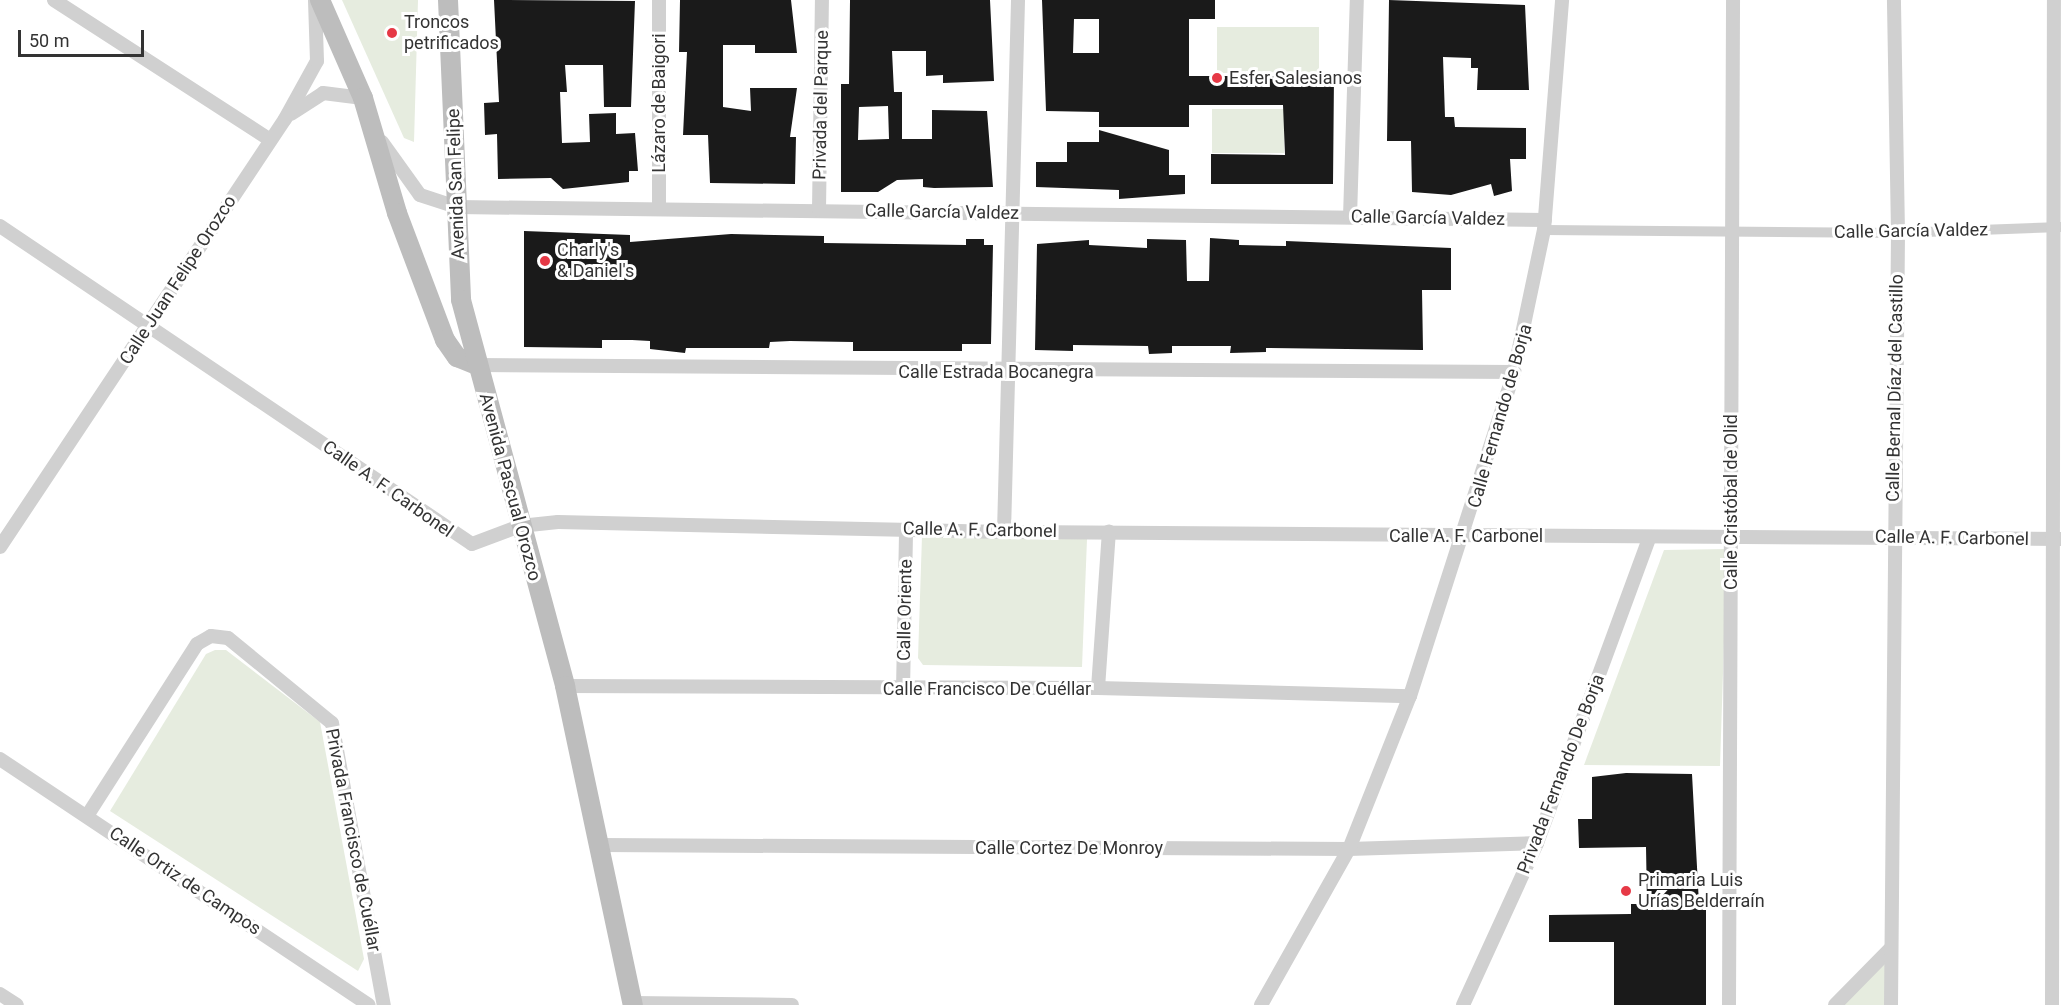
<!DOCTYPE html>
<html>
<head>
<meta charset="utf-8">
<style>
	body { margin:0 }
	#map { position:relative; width:2061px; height:1005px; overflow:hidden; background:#fff; font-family:Roboto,sans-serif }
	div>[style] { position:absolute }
	.green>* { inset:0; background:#e6ecdf; transform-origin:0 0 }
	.building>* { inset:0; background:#1a1a1a }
	.pedestrian>* { height:10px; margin:-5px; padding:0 5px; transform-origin:5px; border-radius:5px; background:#d0d0d0 }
	.minor>* { height:14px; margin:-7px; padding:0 7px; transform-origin:7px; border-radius:7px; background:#d0d0d0 }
	.secondary>* { height:20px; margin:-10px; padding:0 10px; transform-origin:10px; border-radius:10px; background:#bdbdbd }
	.dots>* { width:16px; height:16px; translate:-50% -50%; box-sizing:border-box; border:3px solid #fff; border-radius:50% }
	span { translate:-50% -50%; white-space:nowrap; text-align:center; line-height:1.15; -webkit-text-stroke:6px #fff; paint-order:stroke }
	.poi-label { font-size:18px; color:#333 }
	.left { translate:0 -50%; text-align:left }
	.street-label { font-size:18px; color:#333 }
	.scale { position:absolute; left:18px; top:30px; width:126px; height:27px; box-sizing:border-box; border:3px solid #333; border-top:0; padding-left:8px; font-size:18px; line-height:21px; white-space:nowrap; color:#333; -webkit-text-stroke:4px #fff; paint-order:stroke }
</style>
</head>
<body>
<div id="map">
	<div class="green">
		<div style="clip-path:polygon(342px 0,418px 0,414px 142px,404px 138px)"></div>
		<div style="left:1319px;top:27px;width:46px;height:102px;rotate:90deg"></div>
		<div style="left:1212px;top:109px;width:72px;height:44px"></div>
		<div style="clip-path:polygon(922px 536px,1087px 539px,1082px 667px,923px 665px,918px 658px)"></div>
		<div style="clip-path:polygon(1727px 549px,1720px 766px,1584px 765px,1664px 550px)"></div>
		<div style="clip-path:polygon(215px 650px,226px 650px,320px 722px,364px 959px,358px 971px,110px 811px,206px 654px)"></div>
		<div style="clip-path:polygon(1891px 948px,1891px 1005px,1835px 1005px)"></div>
	</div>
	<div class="building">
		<div style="clip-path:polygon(494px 0,635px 1px,631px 107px,604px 107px,603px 65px,565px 65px,567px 92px,560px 92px,562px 143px,590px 142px,589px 114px,616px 113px,616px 134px,635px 133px,638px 171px,629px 171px,629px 182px,563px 189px,551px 178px,498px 179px,497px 134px,485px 135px,484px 103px,499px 102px)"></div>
		<div style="clip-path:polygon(680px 0,791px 0,797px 53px,755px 53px,755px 45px,723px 45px,723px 107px,751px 111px,750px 88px,797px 88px,790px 137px,796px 137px,795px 184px,710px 183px,708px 135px,683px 135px,687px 52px,679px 52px)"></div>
		<div style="clip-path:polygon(evenodd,850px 0,990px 0,994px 81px,943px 83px,943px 75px,926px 76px,926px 51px,892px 51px,894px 92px,902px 92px,902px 139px,932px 139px,932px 110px,987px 111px,993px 187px,934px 188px,923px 187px,923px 179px,897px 180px,878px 192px,841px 192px,841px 84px,849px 84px,850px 0,888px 106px,889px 139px,858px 140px,859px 107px,888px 106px)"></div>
		<div style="clip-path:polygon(evenodd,1042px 0,1215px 0,1215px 19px,1189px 19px,1189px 76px,1334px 76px,1333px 184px,1211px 184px,1211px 154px,1285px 155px,1283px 105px,1189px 105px,1189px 127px,1099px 127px,1099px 112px,1046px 111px,1042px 0,1074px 19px,1099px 19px,1099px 53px,1073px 53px,1074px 19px)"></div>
		<div style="clip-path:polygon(1389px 0,1525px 5px,1529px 90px,1477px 90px,1478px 68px,1471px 68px,1471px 58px,1443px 57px,1445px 117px,1454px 117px,1455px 127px,1526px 128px,1526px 159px,1510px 159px,1512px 191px,1494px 196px,1491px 184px,1451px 195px,1412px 192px,1411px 141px,1387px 141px)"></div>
		<div style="clip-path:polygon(1099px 130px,1169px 150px,1169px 175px,1185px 175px,1185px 194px,1119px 199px,1119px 190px,1036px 187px,1036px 162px,1067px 162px,1067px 142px,1099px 142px)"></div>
		<div style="clip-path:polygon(524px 231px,630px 235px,630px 242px,731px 234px,824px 236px,824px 243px,966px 245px,966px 239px,984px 239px,984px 245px,993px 245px,991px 344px,962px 344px,962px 351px,853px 351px,853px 342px,790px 341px,770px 342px,769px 348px,686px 348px,685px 353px,650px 349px,650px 341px,632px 340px,602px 340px,602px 348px,524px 347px)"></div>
		<div style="clip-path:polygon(1210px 238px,1239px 240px,1239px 245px,1286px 246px,1286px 241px,1451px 248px,1451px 290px,1422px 290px,1423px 350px,1266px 348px,1266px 352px,1230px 353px,1231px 346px,1172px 346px,1172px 353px,1149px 354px,1148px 346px,1073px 345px,1073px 351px,1035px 350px,1037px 244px,1089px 240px,1089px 245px,1147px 248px,1147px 239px,1186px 240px,1187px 281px,1209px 281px)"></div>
		<div style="clip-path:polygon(1626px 773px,1692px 774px,1699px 904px,1706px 904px,1706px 1005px,1614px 1005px,1614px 942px,1549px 942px,1549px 915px,1631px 914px,1631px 904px,1647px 904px,1646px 847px,1579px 848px,1578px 819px,1592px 819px,1592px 777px)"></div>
	</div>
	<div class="pedestrian">
		<div style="left:1544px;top:230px;width:354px;rotate:0.5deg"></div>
		<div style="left:1898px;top:233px;width:163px;rotate:-2.1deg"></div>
	</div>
	<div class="minor">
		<div style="left:54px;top:0;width:257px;rotate:32.9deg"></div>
		<div style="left:291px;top:114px;width:38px;rotate:-33deg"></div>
		<div style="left:323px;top:93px;width:40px;rotate:7.1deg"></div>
		<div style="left:382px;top:142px;width:65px;rotate:54.4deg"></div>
		<div style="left:420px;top:195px;width:39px;rotate:18deg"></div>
		<div style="left:457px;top:207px;width:1088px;rotate:0.68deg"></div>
		<div style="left:659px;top:206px;width:206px;rotate:-90deg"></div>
		<div style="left:819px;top:210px;width:210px;rotate:-89.2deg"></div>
		<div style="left:1350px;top:217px;width:217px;rotate:-88.2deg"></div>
		<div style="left:0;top:226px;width:569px;rotate:33.97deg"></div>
		<div style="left:472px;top:544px;width:51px;rotate:-20.6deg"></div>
		<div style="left:520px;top:526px;width:38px;rotate:-6deg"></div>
		<div style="left:558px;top:522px;width:446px;rotate:1.3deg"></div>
		<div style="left:1004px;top:532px;width:1057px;rotate:0.38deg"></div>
		<div style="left:477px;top:365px;width:1037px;rotate:0.39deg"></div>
		<div style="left:1004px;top:532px;width:532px;rotate:-88.49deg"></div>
		<div style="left:0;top:547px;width:514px;rotate:-56.34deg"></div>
		<div style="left:285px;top:119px;width:66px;rotate:-61.1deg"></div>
		<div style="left:317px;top:61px;width:61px;rotate:-91.9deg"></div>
		<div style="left:565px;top:686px;width:533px;rotate:0.21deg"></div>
		<div style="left:1098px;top:688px;width:312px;rotate:1.5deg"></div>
		<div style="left:1098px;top:688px;width:157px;rotate:-86deg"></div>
		<div style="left:903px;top:690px;width:161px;rotate:-88.9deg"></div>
		<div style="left:0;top:759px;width:443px;rotate:33.7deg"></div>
		<div style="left:87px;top:816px;width:204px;rotate:-57.4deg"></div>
		<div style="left:197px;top:644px;width:16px;rotate:-30deg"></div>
		<div style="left:211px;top:636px;width:17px;rotate:7deg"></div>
		<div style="left:228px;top:638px;width:134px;rotate:39.3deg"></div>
		<div style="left:332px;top:723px;width:287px;rotate:79.6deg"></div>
		<div style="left:601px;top:845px;width:748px;rotate:0.31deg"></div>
		<div style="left:1349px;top:849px;width:188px;rotate:-1.8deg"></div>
		<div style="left:0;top:994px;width:20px;rotate:33deg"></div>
		<div style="left:633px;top:1003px;width:159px;rotate:0.7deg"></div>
		<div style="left:1261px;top:1005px;width:179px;rotate:-60.6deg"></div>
		<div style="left:1349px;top:849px;width:165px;rotate:-68.3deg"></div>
		<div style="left:1410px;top:696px;width:340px;rotate:-72.2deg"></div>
		<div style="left:1514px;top:372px;width:145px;rotate:-78.1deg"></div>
		<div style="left:1544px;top:230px;width:231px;rotate:-85.5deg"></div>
		<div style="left:1463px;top:1005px;width:178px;rotate:-65.4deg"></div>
		<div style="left:1537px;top:843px;width:325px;rotate:-69.8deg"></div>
		<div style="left:1729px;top:1005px;width:1005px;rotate:-89.77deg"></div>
		<div style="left:1835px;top:1005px;width:80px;rotate:-45.5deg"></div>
		<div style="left:1891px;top:1005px;width:772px;rotate:-89.48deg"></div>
		<div style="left:1898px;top:233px;width:233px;rotate:-91deg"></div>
		<div style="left:2052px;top:1005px;width:1005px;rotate:-89.89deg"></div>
	</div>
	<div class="secondary">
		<div style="left:320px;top:0;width:107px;rotate:66.3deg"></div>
		<div style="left:363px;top:98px;width:120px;rotate:73.5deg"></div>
		<div style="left:397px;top:213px;width:136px;rotate:69.3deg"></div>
		<div style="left:445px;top:340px;width:21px;rotate:55deg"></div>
		<div style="left:457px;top:357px;width:22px;rotate:22deg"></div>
		<div style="left:448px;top:0;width:300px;rotate:87.5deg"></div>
		<div style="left:461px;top:300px;width:400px;rotate:74.9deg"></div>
		<div style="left:565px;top:686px;width:326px;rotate:78deg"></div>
	</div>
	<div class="dots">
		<div style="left:392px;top:33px;background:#e63946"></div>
		<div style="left:1217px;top:78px;background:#e63946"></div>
		<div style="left:545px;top:261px;background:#e63946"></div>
		<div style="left:1626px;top:891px;background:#e63946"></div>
	</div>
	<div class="poi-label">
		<span class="left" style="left:404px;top:33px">Troncos<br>petrificados</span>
		<span class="left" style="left:1229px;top:78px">Esfer Salesianos</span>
		<span class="left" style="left:557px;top:261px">Charly's<br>&amp; Daniel's</span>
		<span class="left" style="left:1638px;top:891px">Primaria Luis<br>Urías Belderraín</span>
	</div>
	<div class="street-label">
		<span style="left:659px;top:103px;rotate:-90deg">Lázaro de Baigori</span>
		<span style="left:821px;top:105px;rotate:-89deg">Privada del Parque</span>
		<span style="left:456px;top:184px;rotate:-92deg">Avenida San Felipe</span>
		<span style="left:942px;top:212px;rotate:1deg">Calle García Valdez</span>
		<span style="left:1428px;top:218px;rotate:1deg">Calle García Valdez</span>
		<span style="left:1911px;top:231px;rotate:-1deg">Calle García Valdez</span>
		<span style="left:178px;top:280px;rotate:-57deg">Calle Juan Felipe Orozco</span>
		<span style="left:996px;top:372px">Calle Estrada Bocanegra</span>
		<span style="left:1895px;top:388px;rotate:-89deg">Calle Bernal Díaz del Castillo</span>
		<span style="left:1500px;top:416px;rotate:-74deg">Calle Fernando de Borja</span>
		<span style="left:510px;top:487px;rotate:75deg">Avenida Pascual Orozco</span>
		<span style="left:388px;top:489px;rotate:35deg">Calle A. F. Carbonel</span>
		<span style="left:1731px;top:502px;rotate:-90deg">Calle Cristóbal de Olid</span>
		<span style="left:980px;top:530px;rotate:1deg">Calle A. F. Carbonel</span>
		<span style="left:1466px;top:536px">Calle A. F. Carbonel</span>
		<span style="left:1952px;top:538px;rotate:1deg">Calle A. F. Carbonel</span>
		<span style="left:905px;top:610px;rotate:-89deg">Calle Oriente</span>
		<span style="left:987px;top:689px">Calle Francisco De Cuéllar</span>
		<span style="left:1561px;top:774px;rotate:-69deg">Privada Fernando De Borja</span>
		<span style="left:353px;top:840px;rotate:79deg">Privada Francisco de Cuéllar</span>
		<span style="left:1069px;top:848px">Calle Cortez De Monroy</span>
		<span style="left:185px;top:881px;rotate:34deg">Calle Ortiz de Campos</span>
	</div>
	<div class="scale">50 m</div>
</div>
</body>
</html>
